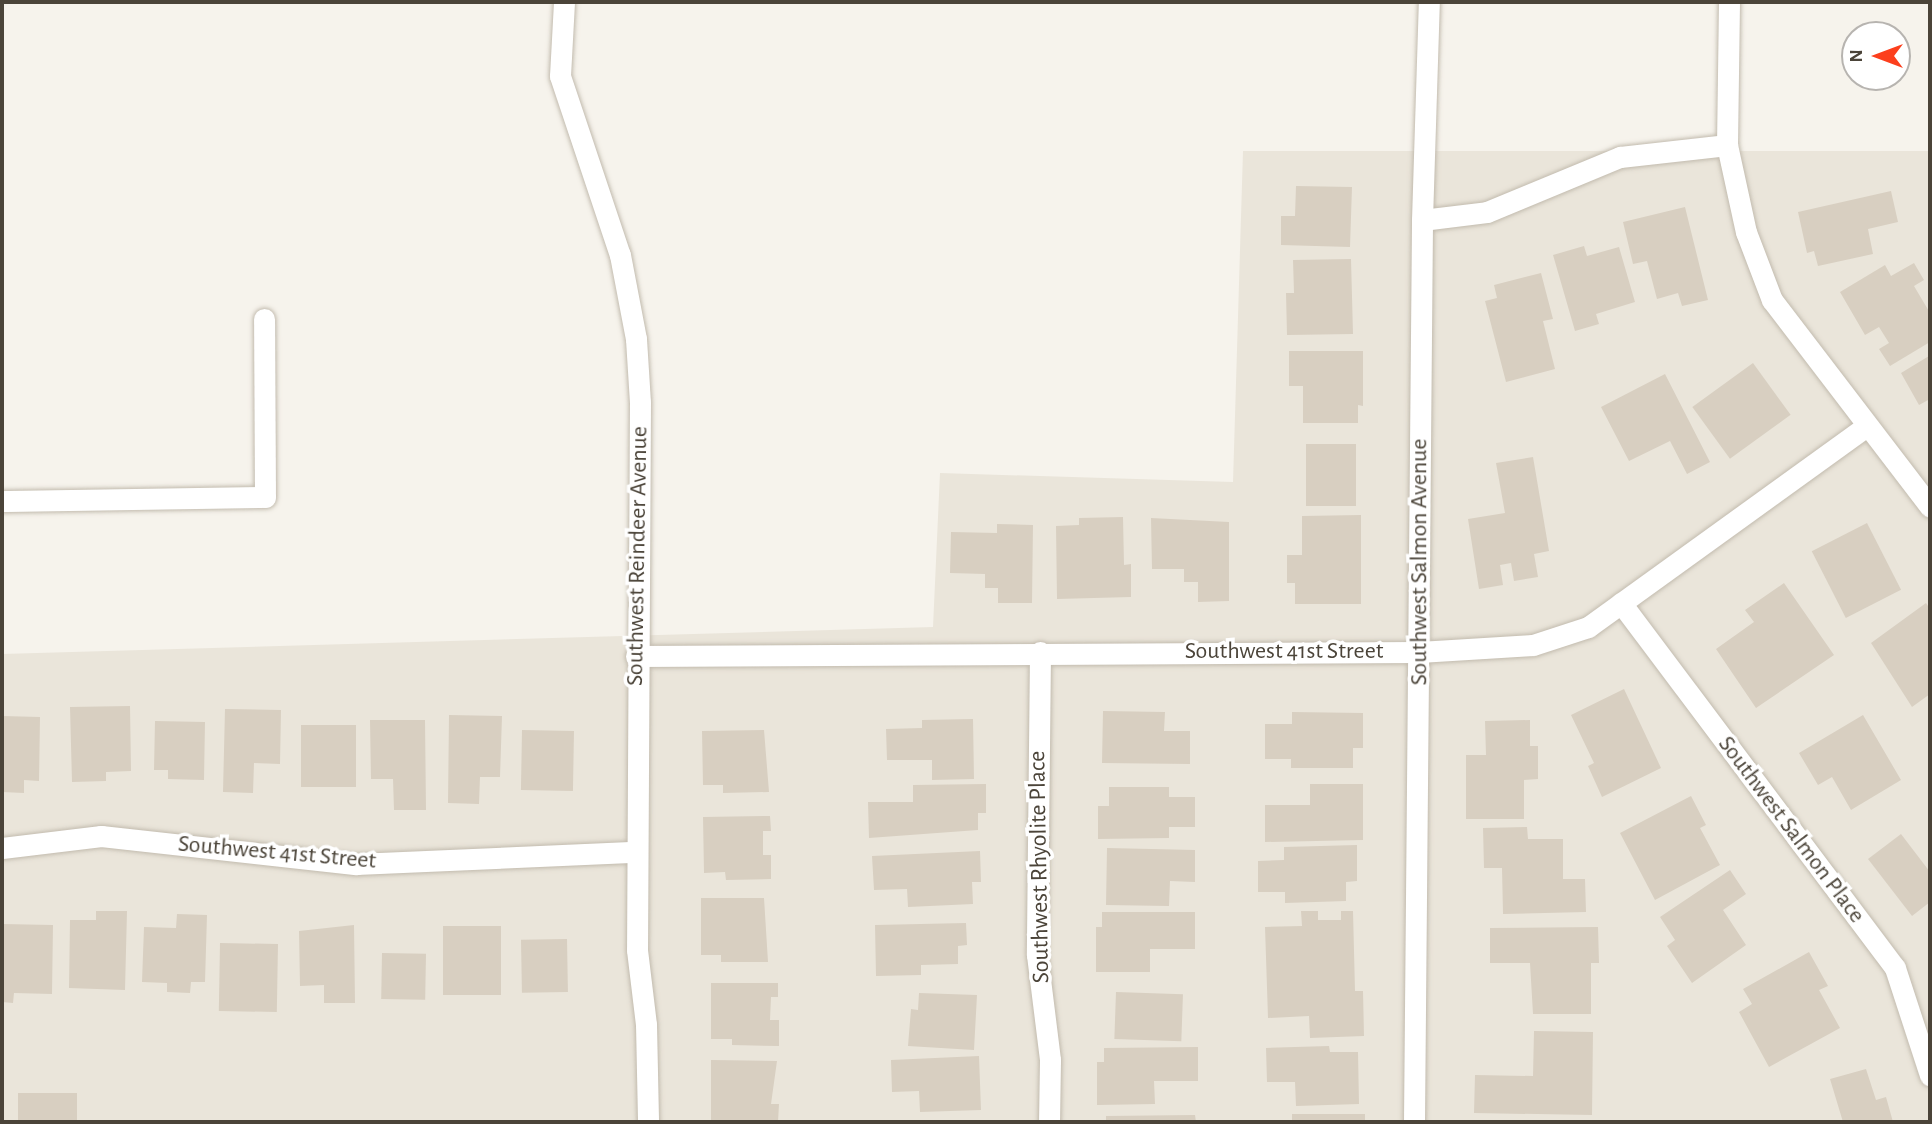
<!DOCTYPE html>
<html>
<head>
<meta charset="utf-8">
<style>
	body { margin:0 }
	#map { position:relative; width:1932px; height:1124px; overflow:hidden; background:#f6f3ec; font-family:"Alegreya Sans",sans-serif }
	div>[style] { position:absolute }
	.residential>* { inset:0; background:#eae5da }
	.building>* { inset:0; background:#d8cfc1; transform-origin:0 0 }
	.roads { filter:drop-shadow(0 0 2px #c2bbae) drop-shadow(0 0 2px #c2bbae) }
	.street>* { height:21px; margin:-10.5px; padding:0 10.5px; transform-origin:10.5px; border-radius:10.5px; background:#fff }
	span { translate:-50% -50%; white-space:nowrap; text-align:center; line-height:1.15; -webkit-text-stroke:7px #fff; paint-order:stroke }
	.street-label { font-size:24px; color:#4b4439 }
	.frame { position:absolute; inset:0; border:4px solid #4b4439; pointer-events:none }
	.north { position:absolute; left:1841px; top:21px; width:70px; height:70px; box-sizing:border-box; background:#fff; border:2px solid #b7b4b0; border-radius:50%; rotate:270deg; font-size:19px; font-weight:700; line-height:28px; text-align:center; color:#4b4439 }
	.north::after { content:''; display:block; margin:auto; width:24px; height:32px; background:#fc3f1d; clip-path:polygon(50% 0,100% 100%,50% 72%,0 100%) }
</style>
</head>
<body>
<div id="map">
	<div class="residential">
		<div style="clip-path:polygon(1243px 151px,1930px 151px,1930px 1122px,2px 1122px,2px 654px,933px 627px,940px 473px,1233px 482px)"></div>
	</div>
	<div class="building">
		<div style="clip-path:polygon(1296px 186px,1352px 187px,1350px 247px,1281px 245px,1281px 216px,1295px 216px)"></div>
		<div style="clip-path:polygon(1891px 191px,1898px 222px,1868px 229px,1873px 254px,1818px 266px,1814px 251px,1807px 253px,1798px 212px)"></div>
		<div style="clip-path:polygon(1685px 207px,1708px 300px,1682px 306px,1678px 293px,1657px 299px,1647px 261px,1633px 264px,1623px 222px)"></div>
		<div style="clip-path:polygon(1584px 246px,1587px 256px,1619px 247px,1635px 302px,1596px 314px,1599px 324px,1575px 331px,1553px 255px)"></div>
		<div style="clip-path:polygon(1351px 259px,1353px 334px,1287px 335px,1286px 293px,1294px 293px,1293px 260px)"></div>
		<div style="clip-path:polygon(1914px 263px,1924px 280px,1914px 286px,1930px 313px,1930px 342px,1890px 366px,1879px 349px,1889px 343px,1879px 327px,1865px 335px,1840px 292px,1885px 265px,1891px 276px)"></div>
		<div style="clip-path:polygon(1541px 273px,1553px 319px,1543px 321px,1555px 369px,1506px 382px,1485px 301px,1497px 298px,1494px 285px)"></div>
		<div style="clip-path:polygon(1289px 351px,1363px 351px,1363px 406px,1358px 405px,1358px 423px,1303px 423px,1303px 386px,1289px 386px)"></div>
		<div style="clip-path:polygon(1929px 356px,1930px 399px,1919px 405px,1901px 373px)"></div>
		<div style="left:1753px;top:363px;width:64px;height:75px;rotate:54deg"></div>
		<div style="clip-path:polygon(1665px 374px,1710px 462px,1687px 474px,1670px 441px,1629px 461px,1601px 407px)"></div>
		<div style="left:1306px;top:444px;width:50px;height:62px"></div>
		<div style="clip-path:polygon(1533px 457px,1549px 551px,1534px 554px,1538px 577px,1514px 581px,1511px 563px,1500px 565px,1503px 585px,1479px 589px,1468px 519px,1505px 513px,1496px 463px)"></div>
		<div style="clip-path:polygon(1361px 515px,1361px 604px,1295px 604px,1295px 583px,1287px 583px,1287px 555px,1302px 555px,1302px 516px)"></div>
		<div style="clip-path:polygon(1123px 517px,1124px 565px,1131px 564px,1131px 597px,1057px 599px,1056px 526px,1079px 525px,1079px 518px)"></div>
		<div style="clip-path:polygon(1151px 518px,1229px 522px,1229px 601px,1198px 602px,1198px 582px,1184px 582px,1184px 569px,1152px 569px)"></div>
		<div style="left:1867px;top:523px;width:75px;height:62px;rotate:63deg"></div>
		<div style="clip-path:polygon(997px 524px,1033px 525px,1032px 603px,998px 603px,998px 588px,985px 588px,985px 574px,950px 573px,951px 532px,997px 533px)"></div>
		<div style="clip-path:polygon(1784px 583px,1834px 655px,1756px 708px,1716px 649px,1754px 622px,1745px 610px)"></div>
		<div style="clip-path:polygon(1926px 603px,1930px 609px,1930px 694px,1912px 707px,1871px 643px)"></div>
		<div style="clip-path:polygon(1624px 689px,1661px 768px,1602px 797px,1588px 766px,1594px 763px,1571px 715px)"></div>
		<div style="clip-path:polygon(130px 706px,131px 771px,106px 772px,106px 781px,72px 782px,70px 707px)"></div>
		<div style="clip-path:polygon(225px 709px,281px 710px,280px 764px,254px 763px,253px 793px,223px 792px)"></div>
		<div style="clip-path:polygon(1103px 711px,1165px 712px,1164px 731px,1190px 731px,1190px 764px,1102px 763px)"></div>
		<div style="clip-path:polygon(1292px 712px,1363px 713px,1363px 748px,1353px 748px,1353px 768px,1291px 768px,1291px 759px,1265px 759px,1265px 724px,1292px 724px)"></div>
		<div style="clip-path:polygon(449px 715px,502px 716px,500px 777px,480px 777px,479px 804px,448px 803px)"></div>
		<div style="clip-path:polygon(1863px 715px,1901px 780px,1851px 810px,1832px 777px,1818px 785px,1799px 753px)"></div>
		<div style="clip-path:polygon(2px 716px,40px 717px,39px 781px,24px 780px,24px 793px,2px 792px)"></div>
		<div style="clip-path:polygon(973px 719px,974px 779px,932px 780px,932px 760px,887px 760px,886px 729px,922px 728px,922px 720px)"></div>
		<div style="clip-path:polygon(370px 720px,425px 720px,426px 810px,394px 810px,393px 779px,371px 779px)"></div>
		<div style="clip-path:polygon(1530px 720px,1530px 746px,1538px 746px,1538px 779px,1524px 780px,1524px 819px,1466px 819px,1466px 755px,1486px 755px,1485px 721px)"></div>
		<div style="clip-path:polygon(155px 721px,205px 722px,204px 780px,168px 779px,168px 770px,154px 770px)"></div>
		<div style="left:301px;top:725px;width:55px;height:62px"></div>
		<div style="left:522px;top:730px;width:52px;height:60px;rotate:1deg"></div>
		<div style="clip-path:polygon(764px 730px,769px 792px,723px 793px,723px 785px,703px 785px,702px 731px)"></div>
		<div style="clip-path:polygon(986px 784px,986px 813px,978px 813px,978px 830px,869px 838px,868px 802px,913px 802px,913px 785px)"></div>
		<div style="clip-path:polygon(1310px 784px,1363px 784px,1363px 840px,1265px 842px,1265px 805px,1310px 805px)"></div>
		<div style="clip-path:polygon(1109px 787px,1169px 787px,1169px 797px,1195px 797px,1195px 827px,1169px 827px,1169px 838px,1098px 839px,1098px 806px,1109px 806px)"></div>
		<div style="clip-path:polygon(1691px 796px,1706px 825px,1700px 828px,1720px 865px,1655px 900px,1620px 833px)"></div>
		<div style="clip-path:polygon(770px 816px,771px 831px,763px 831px,763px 855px,771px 855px,771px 879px,726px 880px,725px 872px,704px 873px,703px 817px)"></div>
		<div style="clip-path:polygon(1527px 827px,1528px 839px,1563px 839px,1563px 879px,1585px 879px,1586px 912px,1503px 914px,1502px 868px,1484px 868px,1483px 828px)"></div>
		<div style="clip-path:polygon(1901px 834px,1930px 872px,1930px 902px,1912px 916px,1868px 859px)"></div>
		<div style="clip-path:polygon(1357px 845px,1357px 881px,1346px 882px,1346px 901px,1285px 903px,1285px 892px,1258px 892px,1258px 861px,1284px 860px,1284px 847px)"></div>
		<div style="clip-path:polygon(1107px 848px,1195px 850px,1195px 882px,1170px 881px,1169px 906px,1106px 905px)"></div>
		<div style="clip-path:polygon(980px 851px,981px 882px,972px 882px,973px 904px,908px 907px,907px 889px,874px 890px,872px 856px)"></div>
		<div style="clip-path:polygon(1730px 870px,1746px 894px,1723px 910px,1746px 945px,1692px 983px,1667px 946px,1675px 940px,1660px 917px)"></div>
		<div style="clip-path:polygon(701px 898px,764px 898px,768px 962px,721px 962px,721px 955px,701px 955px)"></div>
		<div style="clip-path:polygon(96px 911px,127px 911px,125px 990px,69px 988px,70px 920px,96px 920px)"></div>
		<div style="clip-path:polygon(1301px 911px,1318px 911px,1318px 920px,1341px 920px,1341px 911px,1353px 911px,1355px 991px,1363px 991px,1364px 1036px,1310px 1038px,1309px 1016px,1268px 1018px,1265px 927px,1302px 926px)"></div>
		<div style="clip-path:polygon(1102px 912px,1195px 912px,1195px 949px,1150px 949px,1150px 972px,1096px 972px,1096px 927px,1102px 927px)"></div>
		<div style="clip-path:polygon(177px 914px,207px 915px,205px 982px,191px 982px,190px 993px,167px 992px,167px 983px,142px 982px,144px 927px,176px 928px)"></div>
		<div style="clip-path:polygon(966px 923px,967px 945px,958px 946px,958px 964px,921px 965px,921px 975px,876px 976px,875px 925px)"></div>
		<div style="clip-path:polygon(2px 924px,53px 925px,52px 994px,14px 993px,13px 1003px,2px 1002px)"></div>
		<div style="clip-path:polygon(354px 925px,355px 1003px,324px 1003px,324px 985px,300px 986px,299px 931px)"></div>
		<div style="left:443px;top:926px;width:58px;height:69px"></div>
		<div style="clip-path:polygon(1598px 927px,1599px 963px,1591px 963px,1591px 1014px,1533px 1014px,1530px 963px,1490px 963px,1490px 928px)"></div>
		<div style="left:567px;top:939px;width:53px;height:46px;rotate:89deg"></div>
		<div style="left:220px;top:943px;width:58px;height:68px;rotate:1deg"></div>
		<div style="clip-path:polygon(1809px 952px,1828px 986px,1819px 990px,1840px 1028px,1769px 1067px,1739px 1012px,1752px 1004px,1743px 989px)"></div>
		<div style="left:382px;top:953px;width:44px;height:46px;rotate:1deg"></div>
		<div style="clip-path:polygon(711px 983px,778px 983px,778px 997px,771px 997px,770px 1020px,779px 1020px,779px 1046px,732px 1045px,732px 1039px,711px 1039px)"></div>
		<div style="left:1116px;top:992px;width:67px;height:47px;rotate:2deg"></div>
		<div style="clip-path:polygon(919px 993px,977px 995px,974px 1050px,908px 1046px,911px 1009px,918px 1010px)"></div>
		<div style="clip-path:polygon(1534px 1031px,1593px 1032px,1592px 1115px,1474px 1113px,1475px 1075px,1533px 1076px)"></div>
		<div style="clip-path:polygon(1329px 1046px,1330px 1052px,1358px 1052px,1359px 1104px,1296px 1106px,1295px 1082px,1267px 1082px,1266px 1048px)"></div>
		<div style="clip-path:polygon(1198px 1047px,1198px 1081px,1154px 1081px,1155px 1104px,1097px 1105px,1097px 1062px,1104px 1062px,1104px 1048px)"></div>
		<div style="clip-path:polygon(979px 1056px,981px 1110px,920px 1112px,919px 1091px,892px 1092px,891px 1060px)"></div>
		<div style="clip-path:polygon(711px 1060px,777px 1061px,771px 1104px,779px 1104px,778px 1122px,711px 1122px)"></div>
		<div style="clip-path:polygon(1866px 1069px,1876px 1100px,1886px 1097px,1893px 1122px,1843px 1122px,1830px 1079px)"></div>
		<div style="left:77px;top:1093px;width:29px;height:59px;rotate:90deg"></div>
		<div style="left:1292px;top:1114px;width:73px;height:8px"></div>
		<div style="clip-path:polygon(1195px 1115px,1196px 1122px,1106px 1122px,1106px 1116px)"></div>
	</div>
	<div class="roads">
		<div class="street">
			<div style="left:564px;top:2px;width:74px;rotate:93.1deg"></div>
			<div style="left:560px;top:76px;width:189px;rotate:71.5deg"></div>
			<div style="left:620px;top:255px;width:86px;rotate:79.2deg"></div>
			<div style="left:636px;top:339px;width:63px;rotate:86.4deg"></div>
			<div style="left:640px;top:402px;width:548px;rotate:90.31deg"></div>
			<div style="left:637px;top:950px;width:75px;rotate:83.1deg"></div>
			<div style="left:646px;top:1024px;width:98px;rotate:88.8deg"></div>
			<div style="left:1729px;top:2px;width:143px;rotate:90.8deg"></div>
			<div style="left:1727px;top:145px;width:89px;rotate:77.7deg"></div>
			<div style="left:1746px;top:232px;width:73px;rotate:69.1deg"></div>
			<div style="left:1772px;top:300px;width:260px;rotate:52.6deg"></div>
			<div style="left:1422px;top:220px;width:65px;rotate:-7deg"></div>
			<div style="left:1487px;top:212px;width:144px;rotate:-22.5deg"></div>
			<div style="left:1620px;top:157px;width:108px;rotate:-6.4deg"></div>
			<div style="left:2px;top:501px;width:263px;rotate:-0.9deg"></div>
			<div style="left:265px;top:497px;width:178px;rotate:-90.3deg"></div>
			<div style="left:1621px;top:603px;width:456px;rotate:53.1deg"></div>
			<div style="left:1895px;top:968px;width:113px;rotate:71.9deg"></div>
			<div style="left:1040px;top:652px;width:303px;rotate:90.6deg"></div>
			<div style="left:1037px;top:955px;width:106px;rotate:82.9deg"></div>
			<div style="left:1050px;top:1060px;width:62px;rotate:90.9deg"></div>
			<div style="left:636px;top:656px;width:783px;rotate:-0.29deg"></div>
			<div style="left:1419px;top:652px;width:114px;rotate:-3.5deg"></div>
			<div style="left:1533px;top:645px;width:58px;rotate:-18.1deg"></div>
			<div style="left:1588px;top:627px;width:342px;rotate:-35.8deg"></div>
			<div style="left:2px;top:848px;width:100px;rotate:-6.9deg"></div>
			<div style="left:101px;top:836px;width:257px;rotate:6.3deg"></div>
			<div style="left:356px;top:864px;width:280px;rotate:-2.5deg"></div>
			<div style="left:1414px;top:1122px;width:902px;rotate:-89.49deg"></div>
			<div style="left:1422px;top:220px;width:218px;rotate:-88.2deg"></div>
		</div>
	</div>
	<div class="street-label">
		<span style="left:638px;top:556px;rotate:-89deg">Southwest Reindeer Avenue</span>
		<span style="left:1420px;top:562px;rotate:-90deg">Southwest Salmon Avenue</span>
		<span style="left:1284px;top:652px">Southwest 41st Street</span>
		<span style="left:1791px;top:830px;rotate:53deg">Southwest Salmon Place</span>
		<span style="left:277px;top:853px;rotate:5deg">Southwest 41st Street</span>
		<span style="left:1040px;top:867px;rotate:-91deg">Southwest Rhyolite Place</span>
	</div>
	<div class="frame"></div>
	<div class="north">N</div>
</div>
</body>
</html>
